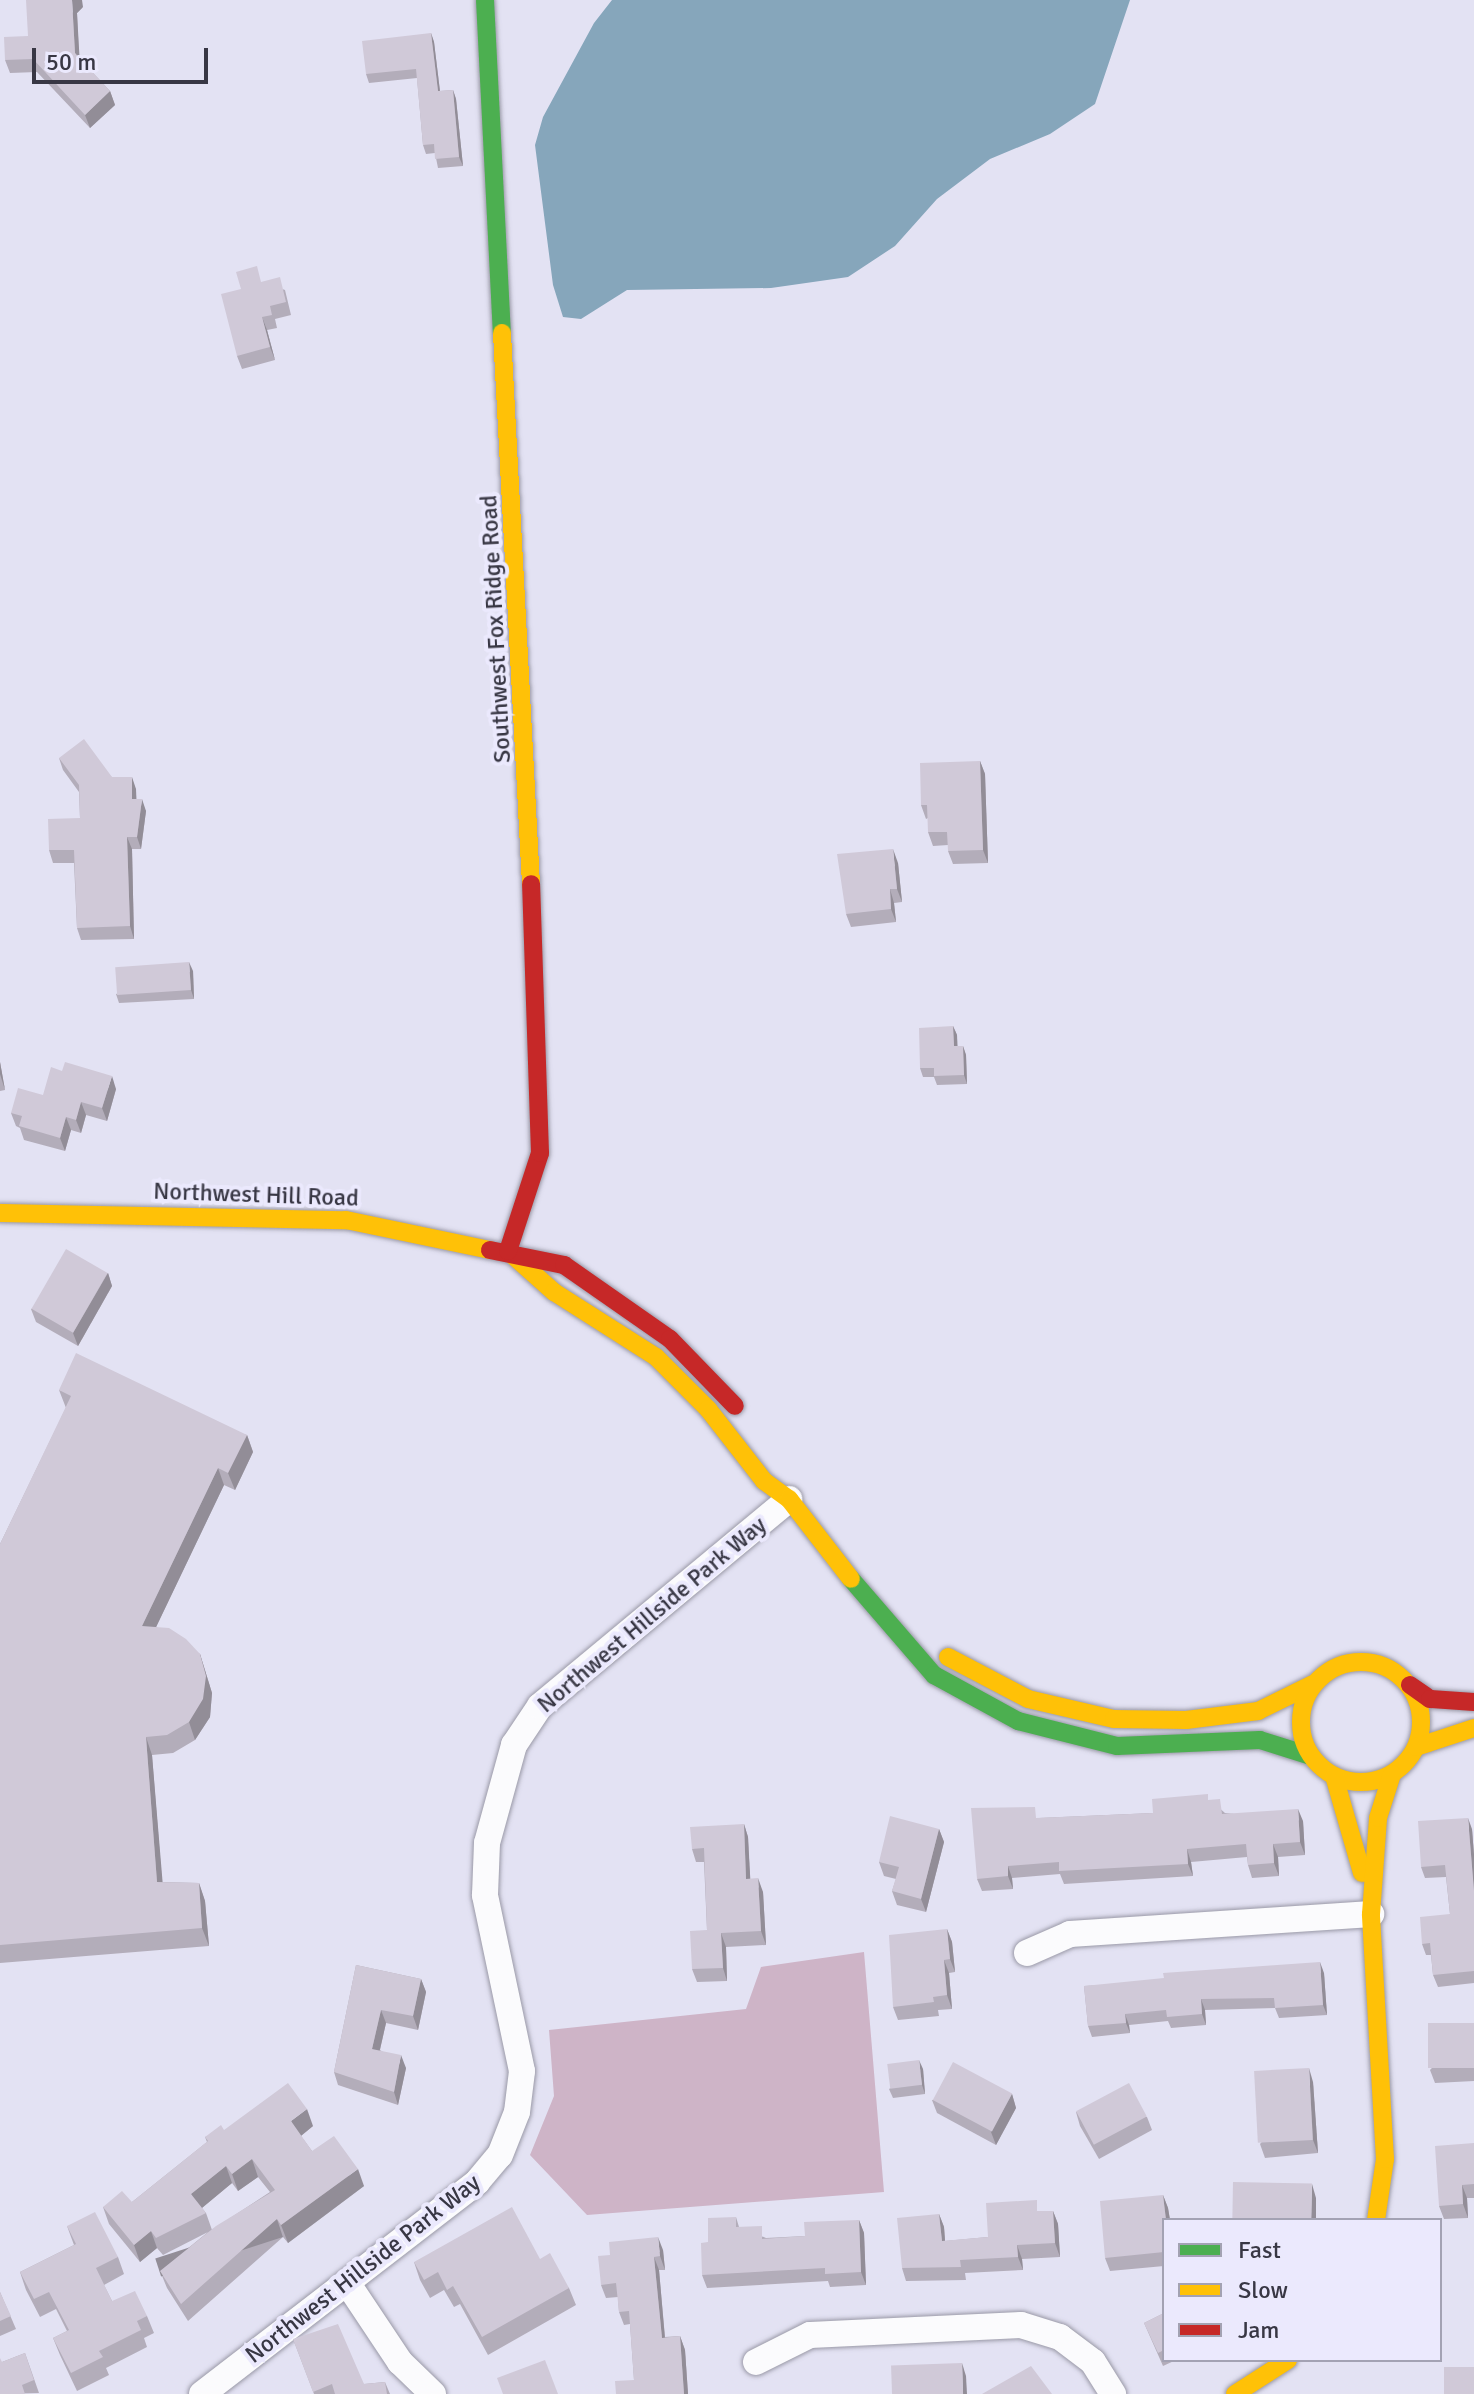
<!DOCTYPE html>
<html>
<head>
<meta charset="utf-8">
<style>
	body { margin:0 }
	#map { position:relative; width:1474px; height:2394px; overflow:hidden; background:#e3e2f3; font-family:Signika,sans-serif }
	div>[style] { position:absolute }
	.forest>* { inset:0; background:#ceb4c7 }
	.water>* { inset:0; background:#86a6bb }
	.roads { filter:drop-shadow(0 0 2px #9a99a7) drop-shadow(0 0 2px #9a99a7) }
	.street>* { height:26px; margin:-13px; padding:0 13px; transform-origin:13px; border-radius:13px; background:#fbfbfd }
	.fast>* { height:18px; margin:-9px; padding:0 9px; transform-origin:9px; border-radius:9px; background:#4caf50 }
	.slow>* { height:18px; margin:-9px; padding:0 9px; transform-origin:9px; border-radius:9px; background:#ffc107 }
	.slow>.ring { margin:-9px; padding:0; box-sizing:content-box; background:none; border:18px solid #ffc107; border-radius:50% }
	.jam>* { height:18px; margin:-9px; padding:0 9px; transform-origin:9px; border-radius:9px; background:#c62828 }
	.wall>* { inset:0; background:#b3adba }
	.shaded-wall>* { inset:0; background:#928d97; transform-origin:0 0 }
	.building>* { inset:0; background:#d0c9d8; transform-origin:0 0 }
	span { translate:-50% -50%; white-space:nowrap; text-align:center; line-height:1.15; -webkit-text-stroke:8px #ebe9fd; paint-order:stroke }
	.street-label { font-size:24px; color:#383744 }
	.legend { position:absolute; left:1162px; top:2218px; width:280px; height:144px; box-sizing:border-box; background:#ebe9fd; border:2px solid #a3a2b3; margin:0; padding:10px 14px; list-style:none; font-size:24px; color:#383744 }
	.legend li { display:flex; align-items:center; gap:16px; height:40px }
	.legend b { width:40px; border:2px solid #a3a2b3 }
	.scale { position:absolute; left:32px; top:48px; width:176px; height:36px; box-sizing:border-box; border:4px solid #383744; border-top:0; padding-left:10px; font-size:24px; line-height:28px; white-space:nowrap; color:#383744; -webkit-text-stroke:6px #ebe9fd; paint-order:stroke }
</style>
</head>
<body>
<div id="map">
	<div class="forest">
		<div style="clip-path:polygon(864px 1952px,884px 2192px,587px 2215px,530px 2155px,554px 2096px,549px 2030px,746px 2009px,761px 1967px)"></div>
	</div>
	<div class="water">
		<div style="clip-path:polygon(612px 0,1130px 0,1095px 104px,1050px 134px,990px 159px,937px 199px,895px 246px,848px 277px,771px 288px,627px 290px,581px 319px,563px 317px,553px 285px,535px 145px,543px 117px,594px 23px)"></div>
	</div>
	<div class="roads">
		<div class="street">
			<div style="left:1027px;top:1953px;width:47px;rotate:-23.8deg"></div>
			<div style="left:1070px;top:1934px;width:302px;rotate:-3.8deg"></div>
			<div style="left:348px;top:2284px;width:94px;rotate:56.3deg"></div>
			<div style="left:400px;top:2362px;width:46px;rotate:44.1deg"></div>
			<div style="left:756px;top:2362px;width:60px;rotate:-26.6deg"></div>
			<div style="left:810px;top:2335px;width:211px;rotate:-2.7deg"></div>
			<div style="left:1021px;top:2325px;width:41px;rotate:17.1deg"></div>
			<div style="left:1060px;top:2337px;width:41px;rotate:37.1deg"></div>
			<div style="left:1093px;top:2362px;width:38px;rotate:58deg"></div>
			<div style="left:202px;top:2394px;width:347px;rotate:-37.6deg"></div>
			<div style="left:477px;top:2182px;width:35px;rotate:-50deg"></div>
			<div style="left:500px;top:2155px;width:46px;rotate:-68.4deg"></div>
			<div style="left:517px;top:2112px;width:41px;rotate:-83deg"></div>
			<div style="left:522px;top:2071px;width:180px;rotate:-101.9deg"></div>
			<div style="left:485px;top:1895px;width:52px;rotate:-87.8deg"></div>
			<div style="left:487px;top:1843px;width:102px;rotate:-74.6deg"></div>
			<div style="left:514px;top:1745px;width:47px;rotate:-56.3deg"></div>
			<div style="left:540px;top:1706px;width:324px;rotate:-39.7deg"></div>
		</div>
		<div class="fast">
			<div style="left:485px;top:0;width:333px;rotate:87.1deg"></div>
			<div style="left:851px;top:1579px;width:127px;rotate:49.2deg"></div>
			<div style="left:934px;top:1675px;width:96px;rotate:28.7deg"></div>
			<div style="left:1018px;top:1721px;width:102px;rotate:14.2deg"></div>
			<div style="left:1117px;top:1746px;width:143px;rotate:-2.4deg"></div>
			<div style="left:1260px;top:1740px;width:53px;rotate:17.4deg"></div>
		</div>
		<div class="slow">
			<div style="left:502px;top:333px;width:552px;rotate:86.99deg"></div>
			<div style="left:0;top:1213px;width:346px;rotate:1.2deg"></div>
			<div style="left:346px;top:1220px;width:147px;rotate:11.8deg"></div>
			<div style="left:508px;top:1251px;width:62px;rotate:41.7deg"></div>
			<div style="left:554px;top:1292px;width:121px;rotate:32.5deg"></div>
			<div style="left:656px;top:1357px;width:74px;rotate:45deg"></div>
			<div style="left:708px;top:1409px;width:91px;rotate:52.1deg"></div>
			<div style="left:764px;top:1481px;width:31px;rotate:36deg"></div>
			<div style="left:789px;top:1499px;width:101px;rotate:52.2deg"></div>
			<div style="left:948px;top:1657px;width:90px;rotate:27.7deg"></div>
			<div style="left:1028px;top:1699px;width:88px;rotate:13.1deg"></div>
			<div style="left:1114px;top:1719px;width:72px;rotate:0.8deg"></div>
			<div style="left:1186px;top:1720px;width:73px;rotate:-7.1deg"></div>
			<div style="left:1258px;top:1711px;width:61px;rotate:-26.1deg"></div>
			<div class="ring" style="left:1301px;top:1662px;width:102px;height:102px"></div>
			<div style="left:1416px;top:1747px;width:61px;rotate:-18.1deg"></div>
			<div style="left:1334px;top:1776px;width:101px;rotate:73.9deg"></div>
			<div style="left:1376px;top:2220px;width:62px;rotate:-81.6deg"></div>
			<div style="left:1385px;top:2159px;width:245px;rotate:-93.3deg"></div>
			<div style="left:1371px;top:1914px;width:96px;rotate:-85.8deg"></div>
			<div style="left:1378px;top:1818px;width:46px;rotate:-72.3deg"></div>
			<div style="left:1235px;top:2394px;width:63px;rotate:-32.7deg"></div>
		</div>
		<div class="jam">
			<div style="left:490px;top:1250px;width:76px;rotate:11.5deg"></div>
			<div style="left:564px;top:1265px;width:129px;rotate:34.9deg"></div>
			<div style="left:670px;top:1339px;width:93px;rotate:45.9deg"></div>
			<div style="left:508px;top:1251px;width:103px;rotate:-71.9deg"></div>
			<div style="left:540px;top:1153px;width:269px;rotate:-91.9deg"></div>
			<div style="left:1410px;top:1685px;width:24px;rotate:35deg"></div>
			<div style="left:1430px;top:1699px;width:44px;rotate:3.9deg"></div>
		</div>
	</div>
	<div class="wall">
		<div style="clip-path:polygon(83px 7px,77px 13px,79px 58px,110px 91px,115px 105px,90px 128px,37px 72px,10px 73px,5px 60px,28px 36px)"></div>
		<div style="clip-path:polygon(431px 33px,434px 42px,440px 91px,453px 90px,456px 99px,463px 166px,438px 168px,435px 153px,426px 154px,423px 145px,417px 78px,369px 83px,366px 74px)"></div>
		<div style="clip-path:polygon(263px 282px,285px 290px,291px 315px,275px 319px,277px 328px,267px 330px,275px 360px,242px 369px,237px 356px,241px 289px)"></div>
		<div style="clip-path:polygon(59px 758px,112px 777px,136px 789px,136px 799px,146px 811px,141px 849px,132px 849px,134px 939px,81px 940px,77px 928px,74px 863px,53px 863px,49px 850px,80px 818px,79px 792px,63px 770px)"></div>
		<div style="clip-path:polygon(980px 761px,985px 774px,988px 863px,953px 864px,948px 851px,948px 845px,933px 846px,928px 832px,928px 818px,926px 819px,921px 805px)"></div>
		<div style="clip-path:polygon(898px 863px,902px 902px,894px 903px,896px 922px,851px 927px,846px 914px)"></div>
		<div style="clip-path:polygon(193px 971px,194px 999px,119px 1003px,116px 994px)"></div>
		<div style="clip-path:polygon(953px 1026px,957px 1035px,957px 1046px,963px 1046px,966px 1055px,967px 1084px,937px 1085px,934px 1077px,923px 1077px,920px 1068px)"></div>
		<div style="clip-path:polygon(0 1062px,5px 1090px,0 1091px)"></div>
		<div style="clip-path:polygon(116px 1089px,107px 1121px,86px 1115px,81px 1133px,71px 1130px,65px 1151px,24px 1140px,20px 1128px,16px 1126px,11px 1113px,43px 1095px)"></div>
		<div style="clip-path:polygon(108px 1273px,112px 1286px,78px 1346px,36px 1322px,31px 1309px)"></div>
		<div style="clip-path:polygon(59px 1390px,247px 1435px,253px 1452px,235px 1490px,224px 1485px,156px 1627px,200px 1654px,212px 1693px,210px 1717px,195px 1740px,173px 1753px,152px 1755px,162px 1882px,199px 1883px,205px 1901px,209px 1946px,0 1963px,0 1544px,66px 1408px)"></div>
		<div style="clip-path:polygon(1210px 1800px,1225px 1813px,1303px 1821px,1305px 1855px,1278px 1857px,1279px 1876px,1252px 1878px,1248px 1865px,1247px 1857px,1191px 1862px,1193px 1876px,1064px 1884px,1060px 1874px,1012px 1878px,1013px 1889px,982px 1891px,977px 1879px,1039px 1818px,1153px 1813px)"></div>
		<div style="clip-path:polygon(744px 1824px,748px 1837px,750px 1879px,763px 1892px,766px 1945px,726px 1947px,727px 1981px,697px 1982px,692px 1969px,707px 1930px,704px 1862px,696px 1862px,692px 1849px)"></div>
		<div style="clip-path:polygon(939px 1829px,944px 1842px,926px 1912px,897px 1905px,892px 1891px,896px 1879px,884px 1876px,879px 1862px)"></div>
		<div style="clip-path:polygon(1472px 1829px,1474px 1855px,1474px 1983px,1438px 1987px,1433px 1975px,1431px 1955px,1426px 1955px,1422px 1944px,1450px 1914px,1446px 1877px,1425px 1878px,1421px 1867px)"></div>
		<div style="clip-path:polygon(947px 1929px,952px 1942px,955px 1972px,949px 1973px,952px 2009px,938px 2010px,939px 2016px,898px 2020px,893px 2007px)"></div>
		<div style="clip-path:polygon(356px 1965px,421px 1979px,426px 1992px,418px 2030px,386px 2023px,380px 2050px,406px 2068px,398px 2105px,338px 2085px,334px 2072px)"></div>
		<div style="clip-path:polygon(1324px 1973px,1327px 2015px,1279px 2018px,1275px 2008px,1205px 2010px,1206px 2025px,1171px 2028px,1168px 2021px,1129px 2025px,1130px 2033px,1092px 2037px,1088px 2026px,1084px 1986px)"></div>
		<div style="clip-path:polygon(1474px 2023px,1474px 2081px,1435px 2083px,1430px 2070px)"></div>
		<div style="clip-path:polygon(923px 2069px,925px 2094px,893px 2098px,889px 2089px)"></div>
		<div style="clip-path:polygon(1313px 2082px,1318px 2153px,1265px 2158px,1260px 2144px)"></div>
		<div style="clip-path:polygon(1012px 2094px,1016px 2108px,996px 2145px,937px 2113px,932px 2100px)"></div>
		<div style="clip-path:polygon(1076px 2112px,1147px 2117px,1152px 2130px,1099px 2159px,1080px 2126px)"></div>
		<div style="clip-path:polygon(evenodd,313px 2126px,301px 2136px,312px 2151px,364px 2186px,288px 2243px,283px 2237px,188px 2321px,167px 2288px,160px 2271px,208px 2232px,163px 2255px,157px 2248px,140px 2262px,109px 2224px,103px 2207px,132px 2202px,207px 2142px,205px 2137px,224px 2130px,313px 2126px,258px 2177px,270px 2192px,212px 2230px,206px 2213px,202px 2208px,232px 2183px,238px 2191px,258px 2177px)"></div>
		<div style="clip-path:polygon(1474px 2143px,1474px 2198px,1467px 2198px,1468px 2218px,1444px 2219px,1439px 2206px)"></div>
		<div style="clip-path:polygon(1163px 2195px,1168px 2208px,1170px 2220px,1164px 2220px,1164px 2266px,1110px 2271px,1105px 2258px)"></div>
		<div style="clip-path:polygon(1041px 2211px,1053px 2211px,1058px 2224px,1060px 2257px,1022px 2259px,1023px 2270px,965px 2273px,966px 2280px,906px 2281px,902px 2268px,939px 2214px,944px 2227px,945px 2241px,988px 2237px)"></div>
		<div style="clip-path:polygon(736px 2217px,739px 2227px,766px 2238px,805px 2236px,859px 2220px,864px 2233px,866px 2285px,830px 2287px,828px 2281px,707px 2288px,702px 2275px,708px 2242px)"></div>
		<div style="clip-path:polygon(67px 2226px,118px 2257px,124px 2274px,104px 2285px,112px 2301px,147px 2316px,154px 2333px,144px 2338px,147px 2347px,106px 2368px,109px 2375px,77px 2391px,60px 2355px,53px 2338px,67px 2331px,56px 2309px,40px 2317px,26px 2290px,20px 2272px,74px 2245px)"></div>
		<div style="clip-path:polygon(663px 2250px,665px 2270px,659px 2270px,665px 2337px,680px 2336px,685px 2350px,688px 2394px,616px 2394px,634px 2380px,630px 2324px,624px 2325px,619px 2312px,618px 2297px,606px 2298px,601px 2285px)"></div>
		<div style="clip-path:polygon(540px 2259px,569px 2288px,576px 2305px,488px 2355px,460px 2304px,454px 2307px,444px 2290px,430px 2298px,420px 2280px,414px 2262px)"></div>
		<div style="clip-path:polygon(0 2292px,16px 2329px,0 2336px)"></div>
		<div style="clip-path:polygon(1164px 2313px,1164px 2360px,1176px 2360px,1163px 2366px,1144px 2323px)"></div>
		<div style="clip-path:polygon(293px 2339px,364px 2384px,385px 2382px,390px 2394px,314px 2394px)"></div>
		<div style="clip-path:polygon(25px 2353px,39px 2393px,0 2394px,2px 2362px)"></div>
	</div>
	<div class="shaded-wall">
		<div style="clip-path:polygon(72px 0,82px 0,83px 7px,77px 13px,80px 66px,75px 53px)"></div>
		<div style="clip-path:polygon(431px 33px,434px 42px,441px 100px,438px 91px)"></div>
		<div style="clip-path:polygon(453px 90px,456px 99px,463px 166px,459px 157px)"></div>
		<div style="clip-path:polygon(110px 91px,115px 105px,90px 128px,85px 115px)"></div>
		<div style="clip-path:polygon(262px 317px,267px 330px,275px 360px,270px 347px)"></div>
		<div style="clip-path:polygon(980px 761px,985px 774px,988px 863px,983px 850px)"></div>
		<div style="clip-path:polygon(132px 777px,136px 789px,137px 812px,132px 799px)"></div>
		<div style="clip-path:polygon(142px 799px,146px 811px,141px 849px,137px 837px)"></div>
		<div style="clip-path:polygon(127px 837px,132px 849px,134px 939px,130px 926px)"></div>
		<div style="clip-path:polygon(893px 849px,898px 863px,902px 902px,897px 889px)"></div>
		<div style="clip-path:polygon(890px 889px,894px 903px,896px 922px,891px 909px)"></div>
		<div style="clip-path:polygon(189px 962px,193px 971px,194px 999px,191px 990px)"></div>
		<div style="clip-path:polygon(953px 1026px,957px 1035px,958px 1055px,954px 1046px)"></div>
		<div style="clip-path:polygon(963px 1046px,966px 1055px,967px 1084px,964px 1075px)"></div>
		<div style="clip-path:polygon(0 1062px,5px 1090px,0 1074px)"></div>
		<div style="clip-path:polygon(112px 1076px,116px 1089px,107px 1121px,102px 1108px)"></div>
		<div style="clip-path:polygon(81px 1102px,86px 1115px,81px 1133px,76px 1120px)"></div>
		<div style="clip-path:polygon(66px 1117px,71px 1130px,65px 1151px,60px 1138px)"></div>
		<div style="clip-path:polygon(108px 1273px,112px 1286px,78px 1346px,73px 1333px)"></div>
		<div style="clip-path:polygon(247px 1435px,253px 1452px,235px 1490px,228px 1473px)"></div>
		<div style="clip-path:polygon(218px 1468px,224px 1485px,148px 1644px,142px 1626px)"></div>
		<div style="clip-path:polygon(200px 1654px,212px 1693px,210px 1717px,195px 1740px,189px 1722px)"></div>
		<div style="clip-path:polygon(146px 1737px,152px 1755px,164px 1899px,157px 1882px)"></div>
		<div style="clip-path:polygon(1298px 1809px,1303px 1821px,1305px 1855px,1300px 1842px)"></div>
		<div style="clip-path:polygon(1468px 1818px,1472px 1829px,1474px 1855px,1474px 1891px)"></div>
		<div style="clip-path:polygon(744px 1824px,748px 1837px,751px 1892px,746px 1879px)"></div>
		<div style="clip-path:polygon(939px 1829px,944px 1842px,926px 1912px,921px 1899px)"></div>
		<div style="clip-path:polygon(1273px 1844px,1278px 1857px,1279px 1876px,1274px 1863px)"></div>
		<div style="clip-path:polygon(1187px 1849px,1191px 1862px,1193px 1876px,1188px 1864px)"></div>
		<div style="clip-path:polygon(1008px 1866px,1012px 1878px,1013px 1889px,1008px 1876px)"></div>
		<div style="clip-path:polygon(758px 1878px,763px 1892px,766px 1945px,761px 1931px)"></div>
		<div style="clip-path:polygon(199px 1883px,205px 1901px,209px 1946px,202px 1928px)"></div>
		<div style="clip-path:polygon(947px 1929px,952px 1942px,955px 1972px,950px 1959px)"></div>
		<div style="clip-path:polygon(721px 1933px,726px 1947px,727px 1981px,723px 1968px)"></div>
		<div style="clip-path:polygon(944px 1960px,949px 1973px,952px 2009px,947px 1995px)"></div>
		<div style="clip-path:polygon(1320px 1962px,1324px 1973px,1327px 2015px,1323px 2005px)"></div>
		<div style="clip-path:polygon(421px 1979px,426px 1992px,418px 2030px,413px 2016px)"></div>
		<div style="clip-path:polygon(1201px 1999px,1205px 2010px,1206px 2025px,1202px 2014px)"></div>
		<div style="clip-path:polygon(381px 2010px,386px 2023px,377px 2062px,372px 2049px)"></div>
		<div style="clip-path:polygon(1125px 2014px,1129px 2025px,1130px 2033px,1126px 2023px)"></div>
		<div style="clip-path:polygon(401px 2055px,406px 2068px,398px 2105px,394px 2092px)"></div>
		<div style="clip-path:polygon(919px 2060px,923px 2069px,925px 2094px,922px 2085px)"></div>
		<div style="clip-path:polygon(1309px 2068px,1313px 2082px,1318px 2153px,1313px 2140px)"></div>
		<div style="clip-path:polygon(1012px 2094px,1016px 2108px,996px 2145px,991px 2132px)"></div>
		<div style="clip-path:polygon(307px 2109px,313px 2126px,297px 2139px,291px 2121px)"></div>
		<div style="clip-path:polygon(252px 2159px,258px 2177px,238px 2191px,232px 2174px)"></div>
		<div style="clip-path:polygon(226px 2166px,232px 2183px,197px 2212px,191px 2194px)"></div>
		<div style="clip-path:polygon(358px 2169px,364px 2186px,288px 2243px,281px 2225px)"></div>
		<div style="clip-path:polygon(1312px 2184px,1316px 2198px,1316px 2220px,1311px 2220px)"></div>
		<div style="clip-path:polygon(1462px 2185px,1467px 2198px,1468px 2218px,1463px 2204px)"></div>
		<div style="clip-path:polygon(1163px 2195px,1168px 2208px,1170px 2220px,1166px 2220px)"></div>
		<div style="clip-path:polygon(1053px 2211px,1058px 2224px,1060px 2257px,1055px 2243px)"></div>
		<div style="clip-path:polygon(939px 2214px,944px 2227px,946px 2254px,942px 2241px)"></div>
		<div style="left:277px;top:2219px;width:19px;height:128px;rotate:72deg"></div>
		<div style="clip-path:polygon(859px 2220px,864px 2233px,866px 2285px,861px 2272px)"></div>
		<div style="clip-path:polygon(151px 2231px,157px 2248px,140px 2262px,134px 2245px)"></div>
		<div style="clip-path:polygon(658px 2237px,663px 2250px,665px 2270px,660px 2256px)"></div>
		<div style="clip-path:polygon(1017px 2245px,1022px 2259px,1023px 2270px,1018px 2257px)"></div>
		<div style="clip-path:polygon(654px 2257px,659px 2270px,666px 2351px,662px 2338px)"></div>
		<div style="clip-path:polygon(680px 2336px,685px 2350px,688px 2394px,684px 2394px)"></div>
		<div style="clip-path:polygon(962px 2363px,966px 2376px,967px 2394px,963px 2394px)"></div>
	</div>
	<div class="building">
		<div style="clip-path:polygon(26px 0,72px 0,75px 53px,110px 91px,85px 115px,33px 59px,5px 60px,4px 37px,28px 36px)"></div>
		<div style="clip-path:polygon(431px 33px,438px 91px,453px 90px,459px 157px,435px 159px,434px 144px,423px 145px,416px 69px,366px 74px,362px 41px)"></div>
		<div style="clip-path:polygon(257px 266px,261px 282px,280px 277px,286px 302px,270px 306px,272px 315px,262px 317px,270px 347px,237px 356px,221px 294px,241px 289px,236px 272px)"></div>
		<div style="clip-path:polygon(84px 739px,112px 777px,132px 777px,132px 799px,142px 799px,137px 837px,127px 837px,130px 926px,77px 928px,74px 850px,49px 850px,48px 819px,80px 818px,79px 785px,59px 758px)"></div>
		<div style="clip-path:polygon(980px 761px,983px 850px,948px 851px,947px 832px,928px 832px,927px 805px,921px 805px,920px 763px)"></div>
		<div style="clip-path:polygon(893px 849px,897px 889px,890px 889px,891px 909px,846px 914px,837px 854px)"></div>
		<div style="left:189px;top:962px;width:28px;height:74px;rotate:86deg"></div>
		<div style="clip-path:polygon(953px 1026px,954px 1046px,963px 1046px,964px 1075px,934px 1076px,934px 1068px,920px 1068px,919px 1028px)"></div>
		<div style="clip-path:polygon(65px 1062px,112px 1076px,102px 1108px,81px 1102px,76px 1120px,66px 1117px,60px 1138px,19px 1126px,22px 1116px,11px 1113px,18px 1088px,43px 1095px,51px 1067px,62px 1071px)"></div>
		<div style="left:66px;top:1249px;width:48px;height:69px;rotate:30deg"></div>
		<div style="clip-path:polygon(76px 1353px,247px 1435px,228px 1473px,218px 1468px,142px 1626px,169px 1628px,186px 1639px,200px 1654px,206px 1676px,203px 1699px,189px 1722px,167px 1735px,146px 1737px,157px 1882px,199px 1883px,202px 1928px,0 1945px,0 1544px,71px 1396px,59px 1390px)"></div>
		<div style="clip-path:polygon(1208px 1794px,1208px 1800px,1220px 1799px,1222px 1814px,1298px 1809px,1300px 1842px,1273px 1844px,1274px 1863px,1248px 1865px,1246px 1844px,1187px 1849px,1188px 1864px,1059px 1871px,1059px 1862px,1008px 1866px,1008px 1876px,977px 1879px,971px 1808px,1035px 1807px,1036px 1818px,1153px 1813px,1152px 1799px)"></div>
		<div style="clip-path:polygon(890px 1816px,939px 1829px,921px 1899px,892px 1891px,899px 1867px,879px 1862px)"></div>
		<div style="clip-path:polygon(1468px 1818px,1474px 1891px,1474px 1971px,1433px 1975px,1430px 1943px,1422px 1944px,1420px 1917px,1450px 1914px,1445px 1865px,1421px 1867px,1418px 1821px)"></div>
		<div style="clip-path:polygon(744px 1824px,746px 1879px,758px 1878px,761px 1931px,721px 1933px,723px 1968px,692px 1969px,690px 1931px,707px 1930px,704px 1848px,692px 1849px,690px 1827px)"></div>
		<div style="clip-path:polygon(947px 1929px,950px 1959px,944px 1960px,947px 1995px,933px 1997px,934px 2002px,893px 2007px,889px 1935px)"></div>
		<div style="clip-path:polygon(1320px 1962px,1323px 2005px,1275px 2008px,1274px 1998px,1201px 1999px,1202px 2014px,1167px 2017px,1166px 2010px,1125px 2014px,1126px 2023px,1088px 2026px,1084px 1986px,1164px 1978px,1163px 1973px)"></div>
		<div style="clip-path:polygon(356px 1965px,421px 1979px,413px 2016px,381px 2010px,372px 2049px,401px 2055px,394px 2092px,334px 2072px)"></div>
		<div style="left:1474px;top:2023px;width:45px;height:46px;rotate:90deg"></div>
		<div style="left:919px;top:2060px;width:25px;height:32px;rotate:83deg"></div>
		<div style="left:953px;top:2062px;width:67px;height:43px;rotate:28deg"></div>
		<div style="left:1309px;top:2068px;width:72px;height:55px;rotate:87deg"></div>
		<div style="clip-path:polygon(288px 2083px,307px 2109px,291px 2121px,312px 2151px,334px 2136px,358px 2169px,281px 2225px,277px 2219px,181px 2304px,160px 2271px,216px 2226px,275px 2190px,252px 2159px,232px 2174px,226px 2166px,191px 2194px,206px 2213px,156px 2238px,151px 2231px,134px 2245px,103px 2207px,122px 2191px,132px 2202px,208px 2141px,205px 2137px,221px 2125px,224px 2130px)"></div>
		<div style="left:1129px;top:2083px;width:38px;height:60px;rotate:62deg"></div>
		<div style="clip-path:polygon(1474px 2143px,1474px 2184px,1462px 2185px,1463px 2204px,1439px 2206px,1435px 2146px)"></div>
		<div style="left:1233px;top:2182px;width:79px;height:38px;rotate:1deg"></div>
		<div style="clip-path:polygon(1163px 2195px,1166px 2220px,1164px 2220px,1164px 2252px,1105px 2258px,1100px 2201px)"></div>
		<div style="clip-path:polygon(1037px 2200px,1037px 2211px,1053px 2211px,1055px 2243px,1017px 2245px,1018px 2257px,960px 2260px,961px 2267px,902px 2268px,897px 2218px,939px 2214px,942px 2241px,988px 2237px,986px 2203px)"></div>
		<div style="clip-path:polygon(512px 2207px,540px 2259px,550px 2253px,569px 2288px,482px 2337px,453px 2286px,447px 2290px,438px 2272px,424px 2280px,414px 2262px)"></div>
		<div style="clip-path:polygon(95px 2212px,118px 2257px,96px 2268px,112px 2301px,135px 2291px,147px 2316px,137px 2321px,141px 2330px,99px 2351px,103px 2357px,71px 2373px,53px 2338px,69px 2330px,49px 2292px,34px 2299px,20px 2272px,76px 2244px,67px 2226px)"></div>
		<div style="clip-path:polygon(736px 2217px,736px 2227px,762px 2226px,762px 2239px,805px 2236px,804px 2222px,859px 2220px,861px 2272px,825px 2274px,825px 2268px,702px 2275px,701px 2243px,708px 2242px,708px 2218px)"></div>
		<div style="clip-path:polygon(658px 2237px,660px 2256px,654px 2257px,662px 2338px,680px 2336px,684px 2394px,616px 2394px,615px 2381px,634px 2380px,629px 2311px,619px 2312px,616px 2283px,601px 2285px,598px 2256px,610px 2255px,609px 2242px)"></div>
		<div style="clip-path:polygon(0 2292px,11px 2316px,0 2321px)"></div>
		<div style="clip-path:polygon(1164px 2313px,1164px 2350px,1158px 2353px,1144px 2323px)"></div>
		<div style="clip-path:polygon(338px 2324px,364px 2384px,385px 2382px,387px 2394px,335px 2394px,332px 2384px,313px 2392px,293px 2339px)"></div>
		<div style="clip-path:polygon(25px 2353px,34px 2380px,22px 2385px,25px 2394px,0 2394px,0 2358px,2px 2362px)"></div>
		<div style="clip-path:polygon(545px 2360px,558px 2394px,503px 2394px,497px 2378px)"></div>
		<div style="left:962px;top:2363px;width:31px;height:71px;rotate:88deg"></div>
		<div style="clip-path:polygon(1031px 2366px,1052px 2394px,982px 2394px)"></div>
		<div style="left:1474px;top:2367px;width:27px;height:30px;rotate:90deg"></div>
	</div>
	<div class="street-label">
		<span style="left:496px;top:629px;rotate:-93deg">Southwest Fox Ridge Road</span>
		<span style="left:256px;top:1195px;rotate:2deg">Northwest Hill Road</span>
		<span style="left:652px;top:1615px;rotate:-40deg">Northwest Hillside Park Way</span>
		<span style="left:363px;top:2269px;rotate:-38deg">Northwest Hillside Park Way</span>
	</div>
	<ul class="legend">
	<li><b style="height:10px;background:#4caf50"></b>Fast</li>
	<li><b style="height:10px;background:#ffc107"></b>Slow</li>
	<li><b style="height:10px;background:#c62828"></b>Jam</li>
	</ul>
	<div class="scale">50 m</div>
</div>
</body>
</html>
